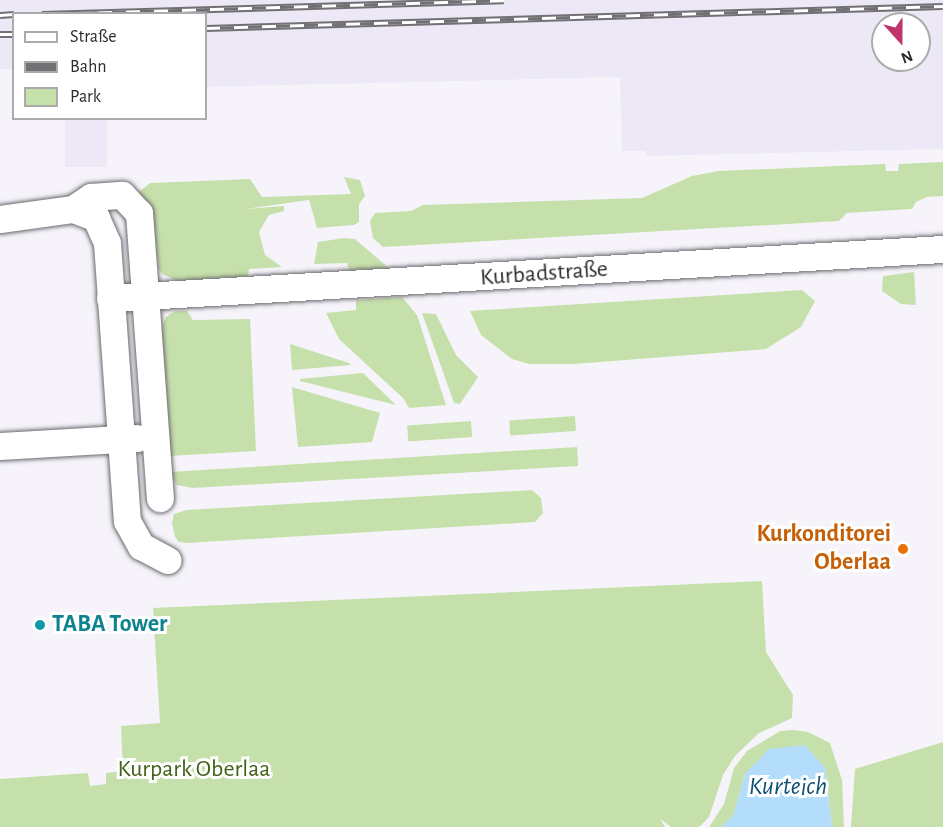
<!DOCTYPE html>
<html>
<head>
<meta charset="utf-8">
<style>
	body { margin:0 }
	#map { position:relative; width:943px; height:827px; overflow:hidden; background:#f6f4fa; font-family:"Alegreya Sans",sans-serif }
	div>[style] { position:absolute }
	.built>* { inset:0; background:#ede8f5; transform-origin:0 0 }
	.green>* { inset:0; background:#c6e0ac; transform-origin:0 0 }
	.water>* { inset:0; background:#b3ddfa }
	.roads { filter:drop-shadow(0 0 2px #6c6a6f) drop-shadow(0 0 2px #6c6a6f) }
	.minor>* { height:27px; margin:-13.5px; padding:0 13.5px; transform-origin:13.5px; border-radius:13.5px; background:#fff }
	.rail>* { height:7px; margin-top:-3.5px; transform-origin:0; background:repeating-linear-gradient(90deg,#fff 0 14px,#727074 0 28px); box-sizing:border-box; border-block:2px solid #727074 }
	.dots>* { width:16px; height:16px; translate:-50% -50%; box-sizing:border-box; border:3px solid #fff; border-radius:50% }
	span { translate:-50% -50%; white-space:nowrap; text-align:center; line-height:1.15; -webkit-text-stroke:6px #fff; paint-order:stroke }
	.street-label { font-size:24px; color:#2d2c2e }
	.food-label { font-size:24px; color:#c56008; font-weight:700 }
	.right { translate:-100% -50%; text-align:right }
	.culture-label { font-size:24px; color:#0d838f; font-weight:700 }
	.left { translate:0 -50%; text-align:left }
	.park-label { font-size:24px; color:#436118 }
	.water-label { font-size:26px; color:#0e5072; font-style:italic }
	.legend { position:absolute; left:12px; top:12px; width:195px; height:108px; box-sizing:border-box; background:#fff; border:2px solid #ababab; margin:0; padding:8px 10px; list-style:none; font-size:18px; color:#2d2c2e }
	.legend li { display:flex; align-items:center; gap:12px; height:30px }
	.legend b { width:30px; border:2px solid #ababab }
	.north { position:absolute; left:871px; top:12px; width:60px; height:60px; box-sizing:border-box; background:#fff; border:2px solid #ababab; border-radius:50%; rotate:159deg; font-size:16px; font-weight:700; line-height:24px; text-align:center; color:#2d2c2e }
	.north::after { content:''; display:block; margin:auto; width:21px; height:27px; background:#c03469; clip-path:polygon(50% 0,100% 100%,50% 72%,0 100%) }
</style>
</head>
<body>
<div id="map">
	<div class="built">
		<div style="clip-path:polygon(evenodd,0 0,943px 0,943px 149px,646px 156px,645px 151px,622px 151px,620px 77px,206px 87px,206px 14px,14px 14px,13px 69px,0 69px,0 0,883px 24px,919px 24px,919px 60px,883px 60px,883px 24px)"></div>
		<div style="left:65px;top:119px;width:42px;height:48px"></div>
	</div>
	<div class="green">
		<div style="clip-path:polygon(943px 162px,943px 196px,927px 197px,916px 202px,912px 209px,847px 213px,839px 221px,383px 247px,373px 238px,370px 221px,375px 213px,411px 211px,423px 205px,642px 198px,692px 176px,719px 171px,885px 164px,886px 171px,898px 171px,899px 164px)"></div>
		<div style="clip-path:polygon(344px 177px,360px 180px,365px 196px,359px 204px,359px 222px,354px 225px,317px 228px,309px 200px,245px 209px,284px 206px,284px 211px,269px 215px,259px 232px,265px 255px,282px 267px,249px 269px,248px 277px,178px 281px,162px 274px,159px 269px,152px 210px,139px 192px,150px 183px,250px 179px,262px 197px,351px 194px)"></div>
		<div style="clip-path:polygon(344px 238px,355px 239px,390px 269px,349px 271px,347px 263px,314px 264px,318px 242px)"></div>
		<div style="clip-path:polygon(914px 272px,916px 305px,901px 304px,882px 291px,883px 276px)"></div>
		<div style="clip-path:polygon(802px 290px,815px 301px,801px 327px,766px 349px,574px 364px,529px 364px,512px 359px,481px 335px,470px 311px)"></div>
		<div style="clip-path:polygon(402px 297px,417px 315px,446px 405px,409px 408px,404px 399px,339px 339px,326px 313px,356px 310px,356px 300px)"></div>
		<div style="clip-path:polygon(175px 311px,187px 311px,193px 320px,250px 319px,256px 451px,169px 456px,160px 331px,166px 317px)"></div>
		<div style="clip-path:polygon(422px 313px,436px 314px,456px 355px,478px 377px,460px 404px,454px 403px)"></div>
		<div style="clip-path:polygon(290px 344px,349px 363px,351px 365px,292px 370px)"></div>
		<div style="clip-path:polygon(363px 373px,396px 405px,300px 381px,300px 379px)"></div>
		<div style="clip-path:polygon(292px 387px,380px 413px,372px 442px,298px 447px)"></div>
		<div style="left:575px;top:416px;width:15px;height:66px;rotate:86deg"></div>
		<div style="left:471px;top:421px;width:16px;height:64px;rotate:86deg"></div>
		<div style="clip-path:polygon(577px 447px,578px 466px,192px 488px,177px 485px,169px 472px)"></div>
		<div style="clip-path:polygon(532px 490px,541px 498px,543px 513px,535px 522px,187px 543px,179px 542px,175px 537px,172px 523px,174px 514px,187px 510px)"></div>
		<div style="clip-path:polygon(762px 581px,766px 652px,793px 695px,792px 718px,759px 733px,735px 756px,723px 775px,709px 817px,699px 827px,671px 827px,660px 819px,665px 827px,0 827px,0 779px,88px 773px,90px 786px,106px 784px,106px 773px,123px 771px,121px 726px,160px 723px,153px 608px)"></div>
		<div style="clip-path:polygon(793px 730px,808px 732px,830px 743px,842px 780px,844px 827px,832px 827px,825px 768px,745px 774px,733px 816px,721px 827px,709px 827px,724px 804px,734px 768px,747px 751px,780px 731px)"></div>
		<div style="clip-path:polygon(943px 742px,943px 827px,851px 827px,855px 769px)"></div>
	</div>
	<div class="water">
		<div style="clip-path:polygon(805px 745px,825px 768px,832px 827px,721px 827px,733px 816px,745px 774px,769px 749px)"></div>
	</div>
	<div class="roads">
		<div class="minor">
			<div style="left:73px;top:209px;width:25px;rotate:21deg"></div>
			<div style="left:96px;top:218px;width:27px;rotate:66deg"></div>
			<div style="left:107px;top:243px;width:279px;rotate:85.9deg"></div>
			<div style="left:127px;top:521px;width:29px;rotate:61deg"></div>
			<div style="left:141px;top:546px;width:30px;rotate:28deg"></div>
			<div style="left:0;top:219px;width:74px;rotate:-7.8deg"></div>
			<div style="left:73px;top:209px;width:22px;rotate:-34deg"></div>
			<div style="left:91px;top:197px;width:31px;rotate:-4deg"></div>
			<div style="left:122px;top:195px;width:25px;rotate:47deg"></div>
			<div style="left:139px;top:213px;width:286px;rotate:85.8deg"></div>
			<div style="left:110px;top:298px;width:834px;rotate:-3.37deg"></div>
			<div style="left:0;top:446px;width:137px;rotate:-3.3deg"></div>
		</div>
	</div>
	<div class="rail">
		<div style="left:42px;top:14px;width:462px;rotate:-1.7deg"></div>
		<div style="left:0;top:15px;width:14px;rotate:-4deg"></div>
		<div style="left:206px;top:28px;width:737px;rotate:-1.71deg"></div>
		<div style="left:0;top:34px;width:14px"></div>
	</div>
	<div class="dots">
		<div style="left:903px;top:549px;background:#e8710a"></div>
		<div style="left:40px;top:625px;background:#0f9aa8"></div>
	</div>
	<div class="street-label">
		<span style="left:544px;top:274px;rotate:-4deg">Kurbadstraße</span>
	</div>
	<div class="food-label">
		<span class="right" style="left:891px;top:549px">Kurkonditorei<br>Oberlaa</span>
	</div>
	<div class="culture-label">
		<span class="left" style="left:52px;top:625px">TABA Tower</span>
	</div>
	<div class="park-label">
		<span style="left:194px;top:770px">Kurpark Oberlaa</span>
	</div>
	<div class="water-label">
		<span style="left:788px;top:787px">Kurteich</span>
	</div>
	<ul class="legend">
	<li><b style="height:8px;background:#fff"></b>Straße</li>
	<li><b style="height:8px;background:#727074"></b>Bahn</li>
	<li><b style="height:16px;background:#c6e0ac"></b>Park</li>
	</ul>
	<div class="north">N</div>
</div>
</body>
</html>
